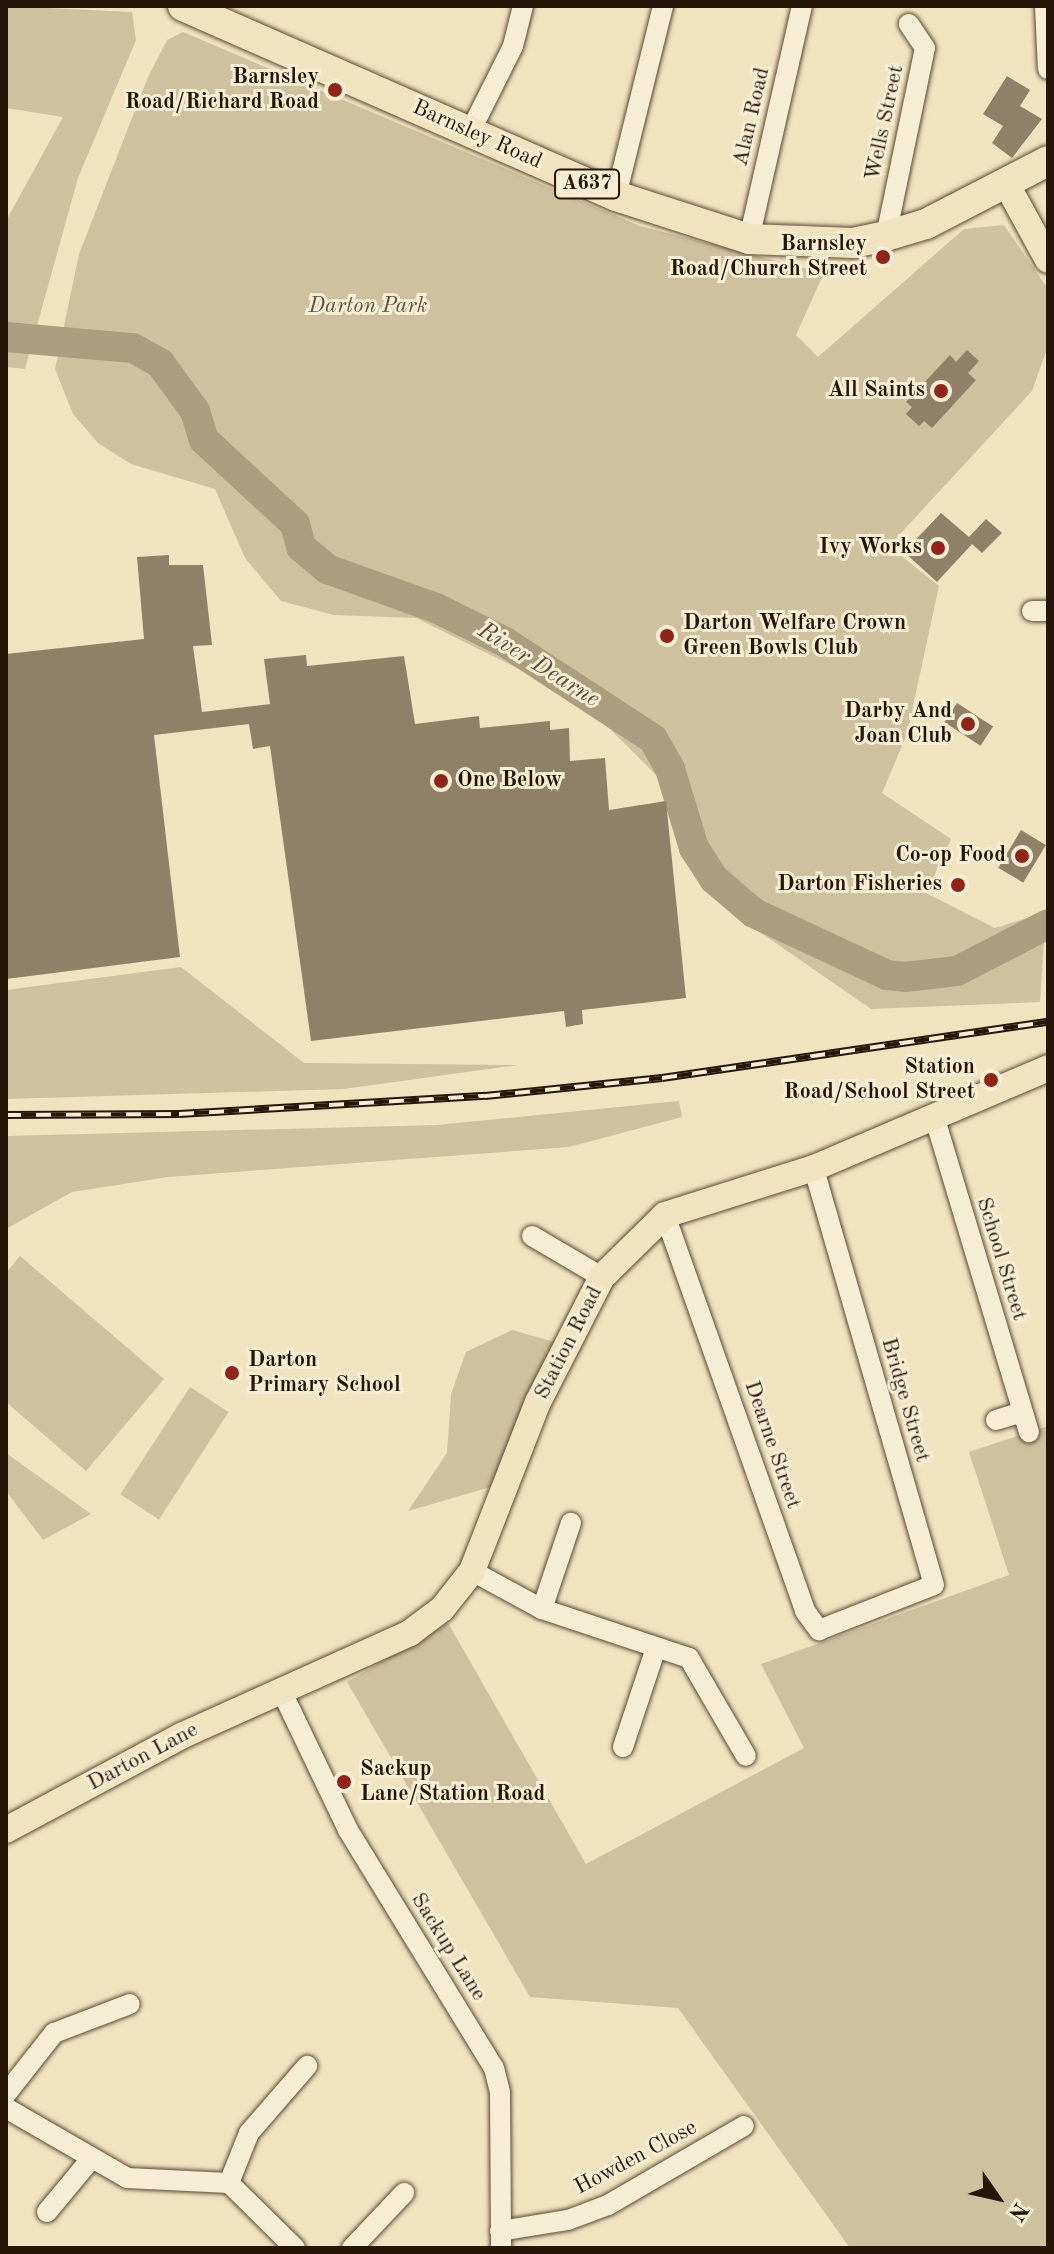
<!DOCTYPE html>
<html>
<head>
<meta charset="utf-8">
<style>
	body { margin:0 }
	#map { position:relative; width:1054px; height:2254px; overflow:hidden; background:#f1e3bf; font-family:"Old Standard TT",serif }
	div>[style] { position:absolute }
	.green>* { inset:0; background:#cfc0a0; transform-origin:0 0 }
	.river>* { height:30px; margin:-15px; padding:0 15px; transform-origin:15px; border-radius:15px; background:#ac9d81 }
	.building>* { inset:0; background:#908067; transform-origin:0 0 }
	.roads { filter:drop-shadow(0 0 2px #5a4836) drop-shadow(0 0 2px #5a4836) }
	.minor>* { height:20px; margin:-10px; padding:0 10px; transform-origin:10px; border-radius:10px; background:#f6edd5 }
	.major>* { height:26px; margin:-13px; padding:0 13px; transform-origin:13px; border-radius:13px; background:#f1e3bf }
	.highway>* { height:30px; margin:-15px; padding:0 15px; transform-origin:15px; border-radius:15px; background:#f1e3bf }
	.rail>* { height:8px; margin-top:-4px; transform-origin:0; background:repeating-linear-gradient(90deg,#f6edd5 0 15px,#271508 0 30px); box-sizing:border-box; border-block:2px solid #271508 }
	.dots>* { width:22px; height:22px; translate:-50% -50%; box-sizing:border-box; border:4px solid #f6edd5; border-radius:50% }
	span { translate:-50% -50%; white-space:nowrap; text-align:center; line-height:1.15; -webkit-text-stroke:6px #f6edd5; paint-order:stroke }
	.shield-label span { padding:2px 6px; background:#f6edd5; border:2px solid; border-radius:6px; -webkit-text-stroke-width:0 }
	.shield-label { font-size:20px; color:#271508; font-weight:700 }
	.poi-label { font-size:22px; color:#271508; font-weight:700 }
	.right { translate:-100% -50%; text-align:right }
	.left { translate:0 -50%; text-align:left }
	.street-label { font-size:22px; color:#271508 }
	.park-label { font-size:22px; color:#62513d; font-style:italic }
	.water-label { font-size:24px; color:#5c4b38; font-style:italic }
	.frame { position:absolute; inset:0; border:8px solid #271508; pointer-events:none }
	.north { position:absolute; left:958px; top:2158px; width:80px; height:80px; -webkit-text-stroke:6px #f6edd5; paint-order:stroke; rotate:124deg; font-size:22px; font-weight:700; line-height:32px; text-align:center; color:#271508 }
	.north::after { content:''; display:block; margin:auto; width:28px; height:36px; background:#271508; clip-path:polygon(50% 0,100% 100%,50% 72%,0 100%) }
</style>
</head>
<body>
<div id="map">
	<div class="green">
		<div style="clip-path:polygon(6px 6px,132px 12px,136px 40px,78px 178px,25px 369px,6px 367px,6px 221px,63px 117px,6px 108px)"></div>
		<div style="clip-path:polygon(183px 32px,640px 226px,824px 273px,796px 335px,818px 357px,964px 229px,1004px 225px,1048px 289px,1048px 346px,1032px 391px,889px 546px,939px 586px,907px 734px,882px 793px,951px 839px,926px 893px,995px 928px,1046px 912px,1040px 1002px,871px 1009px,725px 908px,695px 865px,665px 784px,605px 724px,535px 677px,416px 618px,334px 615px,281px 601px,245px 558px,215px 489px,131px 464px,98px 443px,73px 414px,55px 369px,79px 254px,148px 77px,167px 40px)"></div>
		<div style="clip-path:polygon(181px 967px,304px 1063px,518px 1065px,344px 1089px,6px 1099px,6px 990px)"></div>
		<div style="clip-path:polygon(679px 1101px,682px 1117px,569px 1147px,168px 1177px,72px 1192px,6px 1229px,6px 1136px,436px 1125px)"></div>
		<div style="clip-path:polygon(20px 1256px,164px 1379px,86px 1471px,6px 1402px,6px 1273px)"></div>
		<div style="clip-path:polygon(512px 1330px,555px 1342px,501px 1484px,408px 1511px,447px 1453px,451px 1394px,466px 1352px)"></div>
		<div style="left:190px;top:1387px;width:46px;height:128px;rotate:33deg"></div>
		<div style="clip-path:polygon(1048px 1426px,1048px 2248px,850px 2248px,678px 2008px,530px 1997px,347px 1682px,448px 1623px,586px 1864px,804px 1748px,761px 1664px,1009px 1575px,969px 1452px)"></div>
		<div style="clip-path:polygon(6px 1453px,91px 1514px,43px 1540px,6px 1491px)"></div>
	</div>
	<div class="river">
		<div style="left:6px;top:337px;width:127px;rotate:5deg"></div>
		<div style="left:133px;top:348px;width:31px;rotate:29deg"></div>
		<div style="left:160px;top:363px;width:59px;rotate:53.9deg"></div>
		<div style="left:195px;top:411px;width:30px;rotate:73deg"></div>
		<div style="left:204px;top:440px;width:124px;rotate:42.7deg"></div>
		<div style="left:295px;top:524px;width:24px;rotate:75deg"></div>
		<div style="left:301px;top:547px;width:34px;rotate:40deg"></div>
		<div style="left:327px;top:569px;width:116px;rotate:19.7deg"></div>
		<div style="left:436px;top:608px;width:77px;rotate:26.2deg"></div>
		<div style="left:505px;top:642px;width:177px;rotate:33.2deg"></div>
		<div style="left:653px;top:739px;width:34px;rotate:60deg"></div>
		<div style="left:670px;top:769px;width:83px;rotate:73.1deg"></div>
		<div style="left:694px;top:848px;width:37px;rotate:57deg"></div>
		<div style="left:714px;top:879px;width:52px;rotate:40.4deg"></div>
		<div style="left:754px;top:913px;width:147px;rotate:25deg"></div>
		<div style="left:887px;top:975px;width:18px;rotate:6deg"></div>
		<div style="left:905px;top:977px;width:52px;rotate:-6.6deg"></div>
		<div style="left:957px;top:971px;width:102px;rotate:-27.3deg"></div>
	</div>
	<div class="building">
		<div style="clip-path:polygon(1007px 76px,1030px 90px,1020px 106px,1042px 119px,1012px 158px,992px 143px,1003px 126px,983px 114px)"></div>
		<div style="clip-path:polygon(967px 350px,979px 361px,968px 373px,976px 380px,932px 428px,924px 421px,919px 426px,906px 414px,912px 407px,906px 402px,950px 355px,956px 362px)"></div>
		<div style="clip-path:polygon(941px 513px,969px 537px,986px 519px,1002px 533px,982px 553px,972px 544px,937px 582px,904px 552px)"></div>
		<div style="clip-path:polygon(169px 555px,169px 565px,203px 565px,212px 645px,193px 646px,202px 712px,270px 704px,264px 659px,306px 655px,307px 666px,404px 656px,415px 724px,479px 716px,480px 728px,550px 721px,550px 730px,569px 728px,570px 761px,605px 758px,609px 810px,666px 801px,686px 998px,582px 1010px,583px 1024px,566px 1027px,564px 1011px,311px 1041px,270px 746px,253px 749px,249px 724px,154px 735px,180px 957px,6px 979px,6px 654px,144px 639px,137px 557px)"></div>
		<div style="left:957px;top:703px;width:43px;height:23px;rotate:33deg"></div>
		<div style="left:1021px;top:830px;width:29px;height:44px;rotate:31deg"></div>
	</div>
	<div class="roads">
		<div class="minor">
			<div style="left:1045px;top:6px;width:63px;rotate:87.3deg"></div>
			<div style="left:469px;top:134px;width:98px;rotate:-63.4deg"></div>
			<div style="left:513px;top:46px;width:41px;rotate:-76deg"></div>
			<div style="left:616px;top:196px;width:196px;rotate:-76.1deg"></div>
			<div style="left:886px;top:236px;width:192px;rotate:-78.3deg"></div>
			<div style="left:925px;top:48px;width:29px;rotate:-124deg"></div>
			<div style="left:749px;top:239px;width:239px;rotate:-77.2deg"></div>
			<div style="left:1032px;top:611px;width:16px"></div>
			<div style="left:935px;top:1119px;width:327px;rotate:73.3deg"></div>
			<div style="left:665px;top:1215px;width:420px;rotate:70.5deg"></div>
			<div style="left:805px;top:1611px;width:24px;rotate:54deg"></div>
			<div style="left:819px;top:1630px;width:123px;rotate:-21.4deg"></div>
			<div style="left:934px;top:1585px;width:434px;rotate:-106.1deg"></div>
			<div style="left:532px;top:1236px;width:81px;rotate:30.4deg"></div>
			<div style="left:996px;top:1420px;width:28px;rotate:-17deg"></div>
			<div style="left:472px;top:1571px;width:80px;rotate:28.5deg"></div>
			<div style="left:542px;top:1609px;width:155px;rotate:18.4deg"></div>
			<div style="left:689px;top:1658px;width:113px;rotate:59.8deg"></div>
			<div style="left:542px;top:1609px;width:91px;rotate:-71.4deg"></div>
			<div style="left:281px;top:1690px;width:155px;rotate:64.4deg"></div>
			<div style="left:348px;top:1830px;width:279px;rotate:58.5deg"></div>
			<div style="left:494px;top:2068px;width:25px;rotate:76deg"></div>
			<div style="left:500px;top:2092px;width:156px;rotate:89.6deg"></div>
			<div style="left:623px;top:1747px;width:104px;rotate:-71.6deg"></div>
			<div style="left:6px;top:2094px;width:78px;rotate:-51.8deg"></div>
			<div style="left:54px;top:2033px;width:81px;rotate:-20.9deg"></div>
			<div style="left:6px;top:2108px;width:140px;rotate:30deg"></div>
			<div style="left:127px;top:2178px;width:102px;rotate:2.8deg"></div>
			<div style="left:229px;top:2183px;width:93px;rotate:44.6deg"></div>
			<div style="left:229px;top:2183px;width:54px;rotate:-68.2deg"></div>
			<div style="left:249px;top:2133px;width:89px;rotate:-49.1deg"></div>
			<div style="left:47px;top:2212px;width:69px;rotate:-50.3deg"></div>
			<div style="left:500px;top:2231px;width:69px;rotate:-9.2deg"></div>
			<div style="left:568px;top:2220px;width:43px;rotate:-20.6deg"></div>
			<div style="left:608px;top:2205px;width:157px;rotate:-30.2deg"></div>
			<div style="left:352px;top:2248px;width:76px;rotate:-46.6deg"></div>
		</div>
		<div class="major">
			<div style="left:1007px;top:185px;width:85px;rotate:61.3deg"></div>
			<div style="left:6px;top:1830px;width:199px;rotate:-28.2deg"></div>
			<div style="left:181px;top:1736px;width:251px;rotate:-24.2deg"></div>
			<div style="left:410px;top:1633px;width:40px;rotate:-37deg"></div>
			<div style="left:442px;top:1609px;width:48px;rotate:-51.7deg"></div>
			<div style="left:472px;top:1571px;width:181px;rotate:-68.7deg"></div>
			<div style="left:538px;top:1402px;width:140px;rotate:-62.9deg"></div>
			<div style="left:602px;top:1277px;width:88px;rotate:-44.5deg"></div>
			<div style="left:665px;top:1215px;width:156px;rotate:-17.5deg"></div>
			<div style="left:814px;top:1168px;width:254px;rotate:-23.1deg"></div>
		</div>
		<div class="highway">
			<div style="left:183px;top:6px;width:473px;rotate:23.7deg"></div>
			<div style="left:616px;top:196px;width:140px;rotate:17.9deg"></div>
			<div style="left:749px;top:239px;width:104px;rotate:2.2deg"></div>
			<div style="left:853px;top:243px;width:34px;rotate:-12deg"></div>
			<div style="left:886px;top:236px;width:42px;rotate:-16.7deg"></div>
			<div style="left:926px;top:224px;width:137px;rotate:-27.3deg"></div>
		</div>
	</div>
	<div class="rail">
		<div style="left:6px;top:1115px;width:173px;rotate:-0.3deg"></div>
		<div style="left:179px;top:1114px;width:307px;rotate:-3.4deg"></div>
		<div style="left:485px;top:1096px;width:178px;rotate:-5.8deg"></div>
		<div style="left:662px;top:1078px;width:390px;rotate:-8.3deg"></div>
	</div>
	<div class="dots">
		<div style="left:335px;top:90px;background:#8f2418"></div>
		<div style="left:883px;top:257px;background:#8f2418"></div>
		<div style="left:941px;top:391px;background:#8f2418"></div>
		<div style="left:938px;top:548px;background:#8f2418"></div>
		<div style="left:667px;top:636px;background:#8f2418"></div>
		<div style="left:968px;top:724px;background:#8f2418"></div>
		<div style="left:441px;top:781px;background:#8f2418"></div>
		<div style="left:1022px;top:856px;background:#8f2418"></div>
		<div style="left:958px;top:885px;background:#8f2418"></div>
		<div style="left:991px;top:1080px;background:#8f2418"></div>
		<div style="left:232px;top:1373px;background:#8f2418"></div>
		<div style="left:344px;top:1782px;background:#8f2418"></div>
	</div>
	<div class="shield-label">
		<span style="left:587px;top:184px">A637</span>
	</div>
	<div class="poi-label">
		<span class="right" style="left:319px;top:90px">Barnsley<br>Road/Richard Road</span>
		<span class="right" style="left:867px;top:257px">Barnsley<br>Road/Church Street</span>
		<span class="right" style="left:925px;top:391px">All Saints</span>
		<span class="right" style="left:922px;top:548px">Ivy Works</span>
		<span class="left" style="left:683px;top:636px">Darton Welfare Crown<br>Green Bowls Club</span>
		<span class="right" style="left:952px;top:724px">Darby And<br>Joan Club</span>
		<span class="left" style="left:457px;top:781px">One Below</span>
		<span class="right" style="left:1006px;top:856px">Co-op Food</span>
		<span class="right" style="left:942px;top:885px">Darton Fisheries</span>
		<span class="right" style="left:975px;top:1080px">Station<br>Road/School Street</span>
		<span class="left" style="left:248px;top:1373px">Darton<br>Primary School</span>
		<span class="left" style="left:360px;top:1782px">Sackup<br>Lane/Station Road</span>
	</div>
	<div class="street-label">
		<span style="left:752px;top:117px;rotate:-77deg">Alan Road</span>
		<span style="left:885px;top:123px;rotate:-78deg">Wells Street</span>
		<span style="left:477px;top:135px;rotate:24deg">Barnsley Road</span>
		<span style="left:1001px;top:1259px;rotate:73deg">School Street</span>
		<span style="left:569px;top:1343px;rotate:-63deg">Station Road</span>
		<span style="left:905px;top:1400px;rotate:74deg">Bridge Street</span>
		<span style="left:772px;top:1445px;rotate:71deg">Dearne Street</span>
		<span style="left:143px;top:1757px;rotate:-28deg">Darton Lane</span>
		<span style="left:448px;top:1947px;rotate:58deg">Sackup Lane</span>
		<span style="left:636px;top:2158px;rotate:-28deg">Howden Close</span>
	</div>
	<div class="park-label">
		<span style="left:368px;top:307px">Darton Park</span>
	</div>
	<div class="water-label">
		<span style="left:538px;top:666px;rotate:32deg">River Dearne</span>
	</div>
	<div class="frame"></div>
	<div class="north">N</div>
</div>
</body>
</html>
